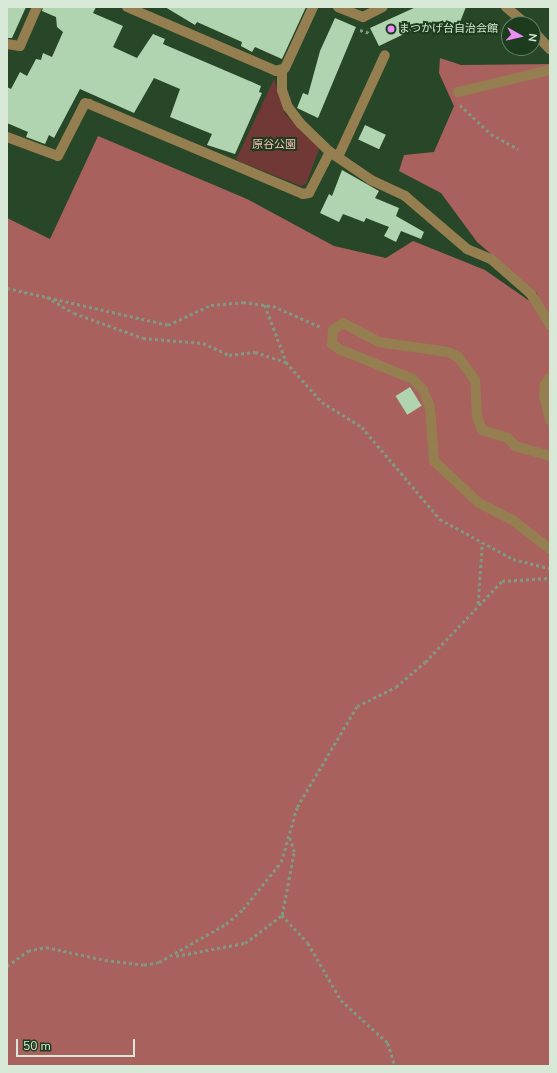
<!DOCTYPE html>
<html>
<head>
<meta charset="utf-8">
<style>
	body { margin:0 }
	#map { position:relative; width:557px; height:1073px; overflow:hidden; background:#284728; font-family:"Nunito Sans","Noto Sans JP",sans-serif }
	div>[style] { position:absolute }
	.green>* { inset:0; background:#713935 }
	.forest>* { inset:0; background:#a8615d }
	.building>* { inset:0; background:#b0d4af; transform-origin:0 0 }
	.path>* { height:2.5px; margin-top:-1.25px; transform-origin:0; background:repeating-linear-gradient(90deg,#819980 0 3px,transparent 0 6px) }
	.minor>* { height:10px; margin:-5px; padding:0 5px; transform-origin:5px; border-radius:5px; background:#957f51 }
	.dots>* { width:11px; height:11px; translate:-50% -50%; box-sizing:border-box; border:2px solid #1d3c1e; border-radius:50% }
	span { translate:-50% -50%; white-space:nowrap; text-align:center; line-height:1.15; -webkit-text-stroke:4px #1d3c1e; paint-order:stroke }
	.poi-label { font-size:11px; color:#d7e9d6 }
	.left { translate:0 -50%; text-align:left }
	.park-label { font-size:11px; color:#fec0ba }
	.frame { position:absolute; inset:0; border:8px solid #d7e9d6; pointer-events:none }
	.north { position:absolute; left:501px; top:16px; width:40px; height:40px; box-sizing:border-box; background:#1d3c1e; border:1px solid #678168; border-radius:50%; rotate:98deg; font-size:11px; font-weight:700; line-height:16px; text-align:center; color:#d7e9d6 }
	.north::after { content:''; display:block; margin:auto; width:14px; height:18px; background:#ef8bf7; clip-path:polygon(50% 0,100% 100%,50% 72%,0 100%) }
	.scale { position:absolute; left:16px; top:1039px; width:119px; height:18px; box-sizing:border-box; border:2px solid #d7e9d6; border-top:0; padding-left:5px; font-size:12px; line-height:14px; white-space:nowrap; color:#d7e9d6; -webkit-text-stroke:3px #1d3c1e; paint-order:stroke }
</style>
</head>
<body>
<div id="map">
	<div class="green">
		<div style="clip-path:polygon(274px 79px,285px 114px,320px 147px,306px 184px,301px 186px,236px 160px)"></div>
	</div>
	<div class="forest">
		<div style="clip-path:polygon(440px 58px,461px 65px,550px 64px,550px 1066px,7px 1066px,7px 218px,50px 239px,98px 136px,247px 199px,334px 246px,386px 258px,413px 241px,485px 270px,528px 300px,538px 294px,477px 242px,441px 193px,399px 171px,404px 155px,434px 152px,454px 106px,439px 73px)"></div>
	</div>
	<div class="building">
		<div style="clip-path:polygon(7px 7px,26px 7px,12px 38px,7px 38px)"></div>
		<div style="clip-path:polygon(43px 7px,96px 7px,93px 13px,123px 26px,113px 47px,137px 58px,153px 34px,165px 39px,163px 44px,261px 86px,259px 92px,262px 93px,235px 154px,207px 145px,212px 134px,170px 117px,180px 89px,154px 78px,134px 113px,80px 89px,54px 138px,49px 135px,45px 144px,26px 137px,28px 132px,7px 123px,7px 87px,11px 89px,20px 72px,27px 76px,36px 59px,41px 60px,43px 53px,52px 57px,63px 32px,57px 27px,56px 17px,42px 11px)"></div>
		<div style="clip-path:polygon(165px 7px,306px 7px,282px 59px,255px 47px,252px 52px,241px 46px,242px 42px,197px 22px,195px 25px)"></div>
		<div style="clip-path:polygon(416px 7px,466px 7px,458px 27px,447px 22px,427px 23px,379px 46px,370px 28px)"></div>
		<div style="clip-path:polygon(335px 18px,356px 27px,318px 118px,297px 108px,303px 93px,308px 95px,320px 51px)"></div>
		<div style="left:365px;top:125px;width:23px;height:16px;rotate:25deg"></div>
		<div style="clip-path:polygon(342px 170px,379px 191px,375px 198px,399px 208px,396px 216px,424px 232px,421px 239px,401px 231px,396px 242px,384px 236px,389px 227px,366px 218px,364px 222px,343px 214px,339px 222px,320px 213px,329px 194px,332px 196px)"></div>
		<div style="left:410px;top:387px;width:22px;height:17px;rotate:58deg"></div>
	</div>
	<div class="path">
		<div style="left:360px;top:30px;width:10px;rotate:17deg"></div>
		<div style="left:460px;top:105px;width:42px;rotate:43.1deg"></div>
		<div style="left:491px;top:134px;width:31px;rotate:29deg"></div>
		<div style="left:7px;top:288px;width:165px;rotate:12.9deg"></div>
		<div style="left:168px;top:325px;width:47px;rotate:-24.9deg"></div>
		<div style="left:211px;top:305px;width:32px;rotate:-5deg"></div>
		<div style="left:243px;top:302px;width:30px;rotate:8deg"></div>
		<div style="left:273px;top:306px;width:52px;rotate:23.6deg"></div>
		<div style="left:47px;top:297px;width:31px;rotate:31deg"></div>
		<div style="left:74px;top:313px;width:73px;rotate:19.9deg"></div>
		<div style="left:143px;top:338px;width:60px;rotate:4.8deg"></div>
		<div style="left:203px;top:343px;width:29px;rotate:25deg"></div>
		<div style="left:229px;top:355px;width:26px;rotate:-7deg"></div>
		<div style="left:255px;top:352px;width:33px;rotate:18deg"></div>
		<div style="left:286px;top:362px;width:54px;rotate:48deg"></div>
		<div style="left:322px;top:402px;width:47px;rotate:32deg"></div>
		<div style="left:362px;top:427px;width:121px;rotate:49.7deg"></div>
		<div style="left:440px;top:519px;width:83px;rotate:28.7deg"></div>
		<div style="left:513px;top:559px;width:38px;rotate:14deg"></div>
		<div style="left:265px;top:305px;width:60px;rotate:69.4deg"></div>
		<div style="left:478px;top:604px;width:61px;rotate:-86.2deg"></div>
		<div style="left:282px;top:915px;width:38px;rotate:47deg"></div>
		<div style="left:308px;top:943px;width:66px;rotate:59.9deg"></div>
		<div style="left:341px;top:1000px;width:64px;rotate:42.5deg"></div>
		<div style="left:388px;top:1043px;width:24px;rotate:73deg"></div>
		<div style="left:176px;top:956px;width:70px;rotate:-10.7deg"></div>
		<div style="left:245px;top:943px;width:46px;rotate:-37.1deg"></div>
		<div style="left:282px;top:915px;width:64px;rotate:-79.2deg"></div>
		<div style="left:294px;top:852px;width:17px;rotate:-107deg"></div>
		<div style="left:7px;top:966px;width:26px;rotate:-36deg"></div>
		<div style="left:28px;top:951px;width:18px;rotate:-13deg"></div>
		<div style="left:46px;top:947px;width:60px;rotate:12.4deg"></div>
		<div style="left:105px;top:960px;width:39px;rotate:7deg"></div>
		<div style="left:144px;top:965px;width:15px;rotate:-11deg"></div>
		<div style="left:159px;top:962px;width:77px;rotate:-29.6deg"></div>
		<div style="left:226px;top:924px;width:23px;rotate:-41deg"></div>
		<div style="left:243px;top:909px;width:60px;rotate:-51deg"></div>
		<div style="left:281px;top:862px;width:57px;rotate:-73.8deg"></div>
		<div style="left:297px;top:807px;width:117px;rotate:-59.3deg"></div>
		<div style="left:357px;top:706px;width:43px;rotate:-26deg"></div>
		<div style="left:396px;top:687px;width:38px;rotate:-41deg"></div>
		<div style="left:425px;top:662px;width:112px;rotate:-46.5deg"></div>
		<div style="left:502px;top:581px;width:48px;rotate:-3.6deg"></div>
	</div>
	<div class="minor">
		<div style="left:127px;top:7px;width:162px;rotate:23.2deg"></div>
		<div style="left:276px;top:71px;width:9px;rotate:-18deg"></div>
		<div style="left:285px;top:68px;width:67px;rotate:-65.3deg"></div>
		<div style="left:338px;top:7px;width:27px;rotate:22deg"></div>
		<div style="left:363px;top:17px;width:22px;rotate:-27deg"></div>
		<div style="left:506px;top:7px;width:26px;rotate:40deg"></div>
		<div style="left:533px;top:31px;width:25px;rotate:47deg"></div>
		<div style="left:7px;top:44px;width:13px;rotate:9deg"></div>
		<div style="left:20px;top:46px;width:43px;rotate:-66.4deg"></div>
		<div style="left:282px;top:71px;width:19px;rotate:90deg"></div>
		<div style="left:282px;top:90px;width:18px;rotate:71deg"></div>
		<div style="left:288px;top:107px;width:21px;rotate:53deg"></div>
		<div style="left:301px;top:124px;width:40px;rotate:44deg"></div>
		<div style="left:330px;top:152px;width:50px;rotate:34.3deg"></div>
		<div style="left:371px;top:180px;width:38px;rotate:25deg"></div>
		<div style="left:405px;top:196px;width:82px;rotate:40.5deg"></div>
		<div style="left:467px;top:249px;width:26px;rotate:23deg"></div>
		<div style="left:491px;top:259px;width:53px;rotate:41.2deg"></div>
		<div style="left:531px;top:294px;width:36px;rotate:58deg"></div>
		<div style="left:458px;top:92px;width:95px;rotate:-13.4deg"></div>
		<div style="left:7px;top:137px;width:54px;rotate:20.4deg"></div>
		<div style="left:58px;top:156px;width:59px;rotate:-63deg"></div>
		<div style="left:85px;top:103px;width:4px;rotate:14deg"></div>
		<div style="left:89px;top:104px;width:232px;rotate:22.8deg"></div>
		<div style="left:303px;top:194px;width:6px;rotate:-9deg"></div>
		<div style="left:309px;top:193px;width:46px;rotate:-62.9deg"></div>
		<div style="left:338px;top:157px;width:112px;rotate:-65.3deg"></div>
		<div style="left:550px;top:378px;width:8px;rotate:130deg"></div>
		<div style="left:545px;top:384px;width:13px;rotate:94deg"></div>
		<div style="left:544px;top:397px;width:24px;rotate:75deg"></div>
		<div style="left:550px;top:456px;width:36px;rotate:-164deg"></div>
		<div style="left:515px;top:446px;width:11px;rotate:-131deg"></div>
		<div style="left:508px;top:438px;width:27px;rotate:-163deg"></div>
		<div style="left:482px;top:430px;width:15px;rotate:-110deg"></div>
		<div style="left:477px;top:416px;width:36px;rotate:-93deg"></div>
		<div style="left:475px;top:380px;width:29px;rotate:-126deg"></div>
		<div style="left:458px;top:357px;width:11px;rotate:-153deg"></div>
		<div style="left:448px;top:352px;width:70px;rotate:-171.8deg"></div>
		<div style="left:379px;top:342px;width:41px;rotate:-152.2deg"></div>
		<div style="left:343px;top:323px;width:12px;rotate:145deg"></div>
		<div style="left:333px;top:330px;width:14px;rotate:94deg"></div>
		<div style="left:332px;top:344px;width:9px;rotate:36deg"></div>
		<div style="left:339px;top:349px;width:80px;rotate:22.1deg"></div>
		<div style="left:413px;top:379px;width:15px;rotate:48deg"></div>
		<div style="left:423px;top:390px;width:18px;rotate:68deg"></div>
		<div style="left:430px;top:407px;width:54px;rotate:85.8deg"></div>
		<div style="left:434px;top:461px;width:62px;rotate:43deg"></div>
		<div style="left:479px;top:503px;width:36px;rotate:27deg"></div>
		<div style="left:511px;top:519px;width:49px;rotate:37.6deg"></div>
	</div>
	<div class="dots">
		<div style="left:391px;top:29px;background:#ef8bf7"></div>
	</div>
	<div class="poi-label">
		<span class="left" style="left:399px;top:29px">まつかげ台自治会館</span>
	</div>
	<div class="park-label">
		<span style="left:274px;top:145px">原谷公園</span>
	</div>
	<div class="frame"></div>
	<div class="north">N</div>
	<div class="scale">50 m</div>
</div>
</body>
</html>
